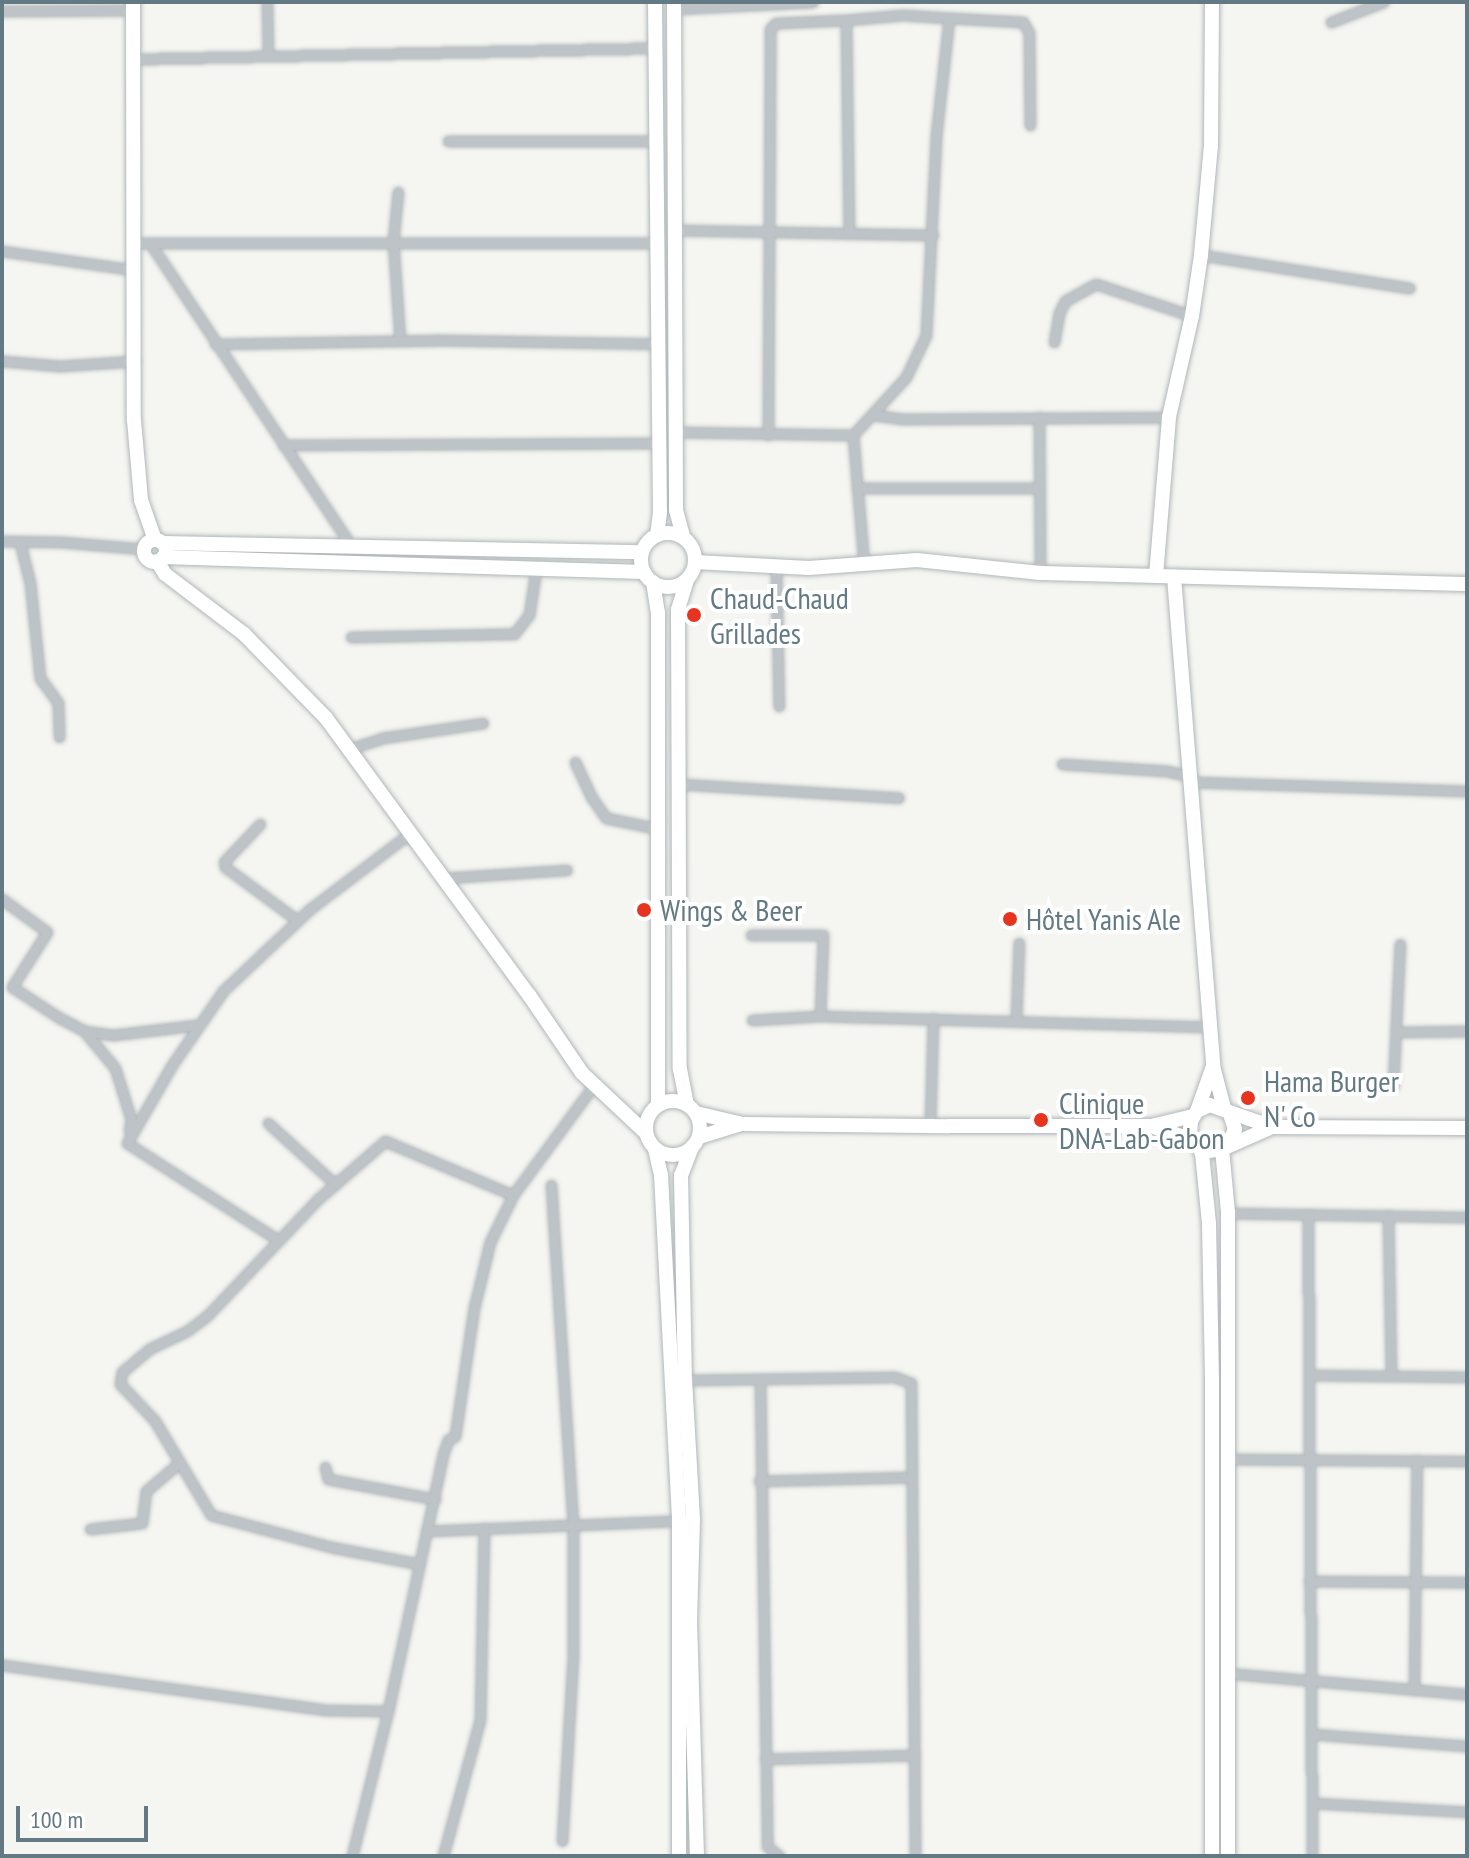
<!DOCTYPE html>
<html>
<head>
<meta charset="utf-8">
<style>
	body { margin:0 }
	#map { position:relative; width:1469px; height:1858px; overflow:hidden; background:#f5f5f1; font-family:"PT Sans Narrow",sans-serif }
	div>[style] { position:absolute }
	.roads { filter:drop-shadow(0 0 2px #b0b7ba) drop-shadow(0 0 2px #b0b7ba) }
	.street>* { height:9px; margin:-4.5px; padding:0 4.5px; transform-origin:4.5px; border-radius:4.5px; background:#bdc3c6 }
	.secondary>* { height:14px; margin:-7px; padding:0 7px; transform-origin:7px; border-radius:7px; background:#fff }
	.secondary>.ring { margin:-7px; padding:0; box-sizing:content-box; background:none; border:14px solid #fff; border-radius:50% }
	.dots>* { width:22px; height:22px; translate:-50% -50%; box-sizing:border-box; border:4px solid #fff; border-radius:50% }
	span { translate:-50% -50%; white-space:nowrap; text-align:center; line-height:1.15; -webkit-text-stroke:8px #fff; paint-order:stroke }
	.poi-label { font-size:30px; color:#637983 }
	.left { translate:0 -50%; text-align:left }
	.frame { position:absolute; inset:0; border:4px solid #637983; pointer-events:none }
	.scale { position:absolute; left:16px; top:1806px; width:132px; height:36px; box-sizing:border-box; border:4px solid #637983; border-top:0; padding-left:10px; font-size:24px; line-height:28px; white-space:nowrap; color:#637983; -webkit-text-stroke:6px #fff; paint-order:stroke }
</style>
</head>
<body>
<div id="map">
	<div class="roads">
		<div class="street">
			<div style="left:267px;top:2px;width:54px;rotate:88.9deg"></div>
			<div style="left:674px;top:9px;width:139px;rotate:-2.9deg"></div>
			<div style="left:2px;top:11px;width:131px;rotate:-0.4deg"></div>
			<div style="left:846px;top:20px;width:57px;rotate:-5deg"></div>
			<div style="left:903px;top:15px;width:46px;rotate:3.7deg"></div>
			<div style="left:1331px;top:22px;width:56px;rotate:-21deg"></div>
			<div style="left:134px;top:59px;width:522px;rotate:-1.21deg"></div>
			<div style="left:448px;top:141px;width:208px"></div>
			<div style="left:398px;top:192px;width:49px;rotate:95.8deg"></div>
			<div style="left:393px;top:241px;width:99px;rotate:86deg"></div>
			<div style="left:674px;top:230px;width:259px;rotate:1.1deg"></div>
			<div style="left:135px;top:243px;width:521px"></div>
			<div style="left:150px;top:243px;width:361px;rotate:56.4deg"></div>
			<div style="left:2px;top:251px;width:133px;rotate:8.2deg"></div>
			<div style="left:1201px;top:255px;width:211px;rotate:9deg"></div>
			<div style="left:1054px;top:342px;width:29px;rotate:-80deg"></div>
			<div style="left:1059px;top:313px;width:13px;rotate:-63deg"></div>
			<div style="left:1065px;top:301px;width:35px;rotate:-29deg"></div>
			<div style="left:1096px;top:284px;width:101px;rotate:18.4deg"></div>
			<div style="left:215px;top:344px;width:221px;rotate:-1deg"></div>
			<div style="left:436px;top:340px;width:221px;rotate:1deg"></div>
			<div style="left:2px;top:361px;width:58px;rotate:4.9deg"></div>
			<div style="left:60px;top:366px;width:76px;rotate:-3.8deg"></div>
			<div style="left:874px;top:415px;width:27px;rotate:8deg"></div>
			<div style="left:901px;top:419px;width:268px;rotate:-0.4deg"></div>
			<div style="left:1039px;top:417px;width:156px;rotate:89.6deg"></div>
			<div style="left:676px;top:432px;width:177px;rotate:1deg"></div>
			<div style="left:853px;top:435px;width:79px;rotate:-47.6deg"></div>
			<div style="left:906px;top:377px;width:47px;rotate:-64.5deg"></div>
			<div style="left:926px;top:335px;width:199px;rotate:-87.1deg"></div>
			<div style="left:936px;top:136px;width:119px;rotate:-83.7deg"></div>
			<div style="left:949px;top:18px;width:74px;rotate:3.1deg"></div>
			<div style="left:1023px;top:22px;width:13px;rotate:61deg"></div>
			<div style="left:1029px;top:33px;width:92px;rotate:89.4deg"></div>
			<div style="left:768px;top:435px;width:406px;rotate:-89.7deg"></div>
			<div style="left:770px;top:29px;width:8px;rotate:-45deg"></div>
			<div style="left:776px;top:23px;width:70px;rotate:-2.5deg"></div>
			<div style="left:846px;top:20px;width:212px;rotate:89.2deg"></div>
			<div style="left:853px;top:435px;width:131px;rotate:85.2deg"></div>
			<div style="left:283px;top:445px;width:375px;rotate:-0.3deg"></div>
			<div style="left:857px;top:488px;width:182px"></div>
			<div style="left:2px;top:541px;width:59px;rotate:1deg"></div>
			<div style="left:61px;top:542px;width:83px;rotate:4.8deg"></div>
			<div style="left:20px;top:543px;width:41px;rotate:76deg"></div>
			<div style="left:30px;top:583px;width:96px;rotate:84deg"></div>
			<div style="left:40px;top:678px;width:31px;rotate:54deg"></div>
			<div style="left:58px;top:703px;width:34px;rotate:88deg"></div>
			<div style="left:776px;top:568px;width:138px;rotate:88.8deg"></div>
			<div style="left:351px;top:637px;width:163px;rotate:-1.1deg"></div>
			<div style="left:514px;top:634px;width:24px;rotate:-52deg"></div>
			<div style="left:529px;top:615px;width:47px;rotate:-81.3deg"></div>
			<div style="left:349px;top:749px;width:35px;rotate:-18deg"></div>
			<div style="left:382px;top:738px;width:102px;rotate:-8.4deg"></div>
			<div style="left:575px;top:762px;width:40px;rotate:65deg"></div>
			<div style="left:592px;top:798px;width:24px;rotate:55deg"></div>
			<div style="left:606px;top:818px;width:54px;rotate:11.7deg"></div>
			<div style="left:1062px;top:764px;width:105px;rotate:3.8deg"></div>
			<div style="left:1167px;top:771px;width:26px;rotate:13deg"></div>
			<div style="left:1193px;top:782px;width:274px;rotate:1.9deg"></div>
			<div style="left:679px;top:784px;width:220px;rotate:3.6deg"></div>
			<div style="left:260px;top:824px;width:52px;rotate:133.5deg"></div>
			<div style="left:224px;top:862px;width:5px;rotate:79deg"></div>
			<div style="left:225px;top:867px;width:89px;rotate:36.4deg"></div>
			<div style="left:445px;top:878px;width:122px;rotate:-3.8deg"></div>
			<div style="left:2px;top:899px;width:56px;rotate:36.3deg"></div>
			<div style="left:47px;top:932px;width:65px;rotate:122.5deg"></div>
			<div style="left:12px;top:987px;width:55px;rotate:33.1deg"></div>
			<div style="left:58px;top:1017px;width:30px;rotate:28deg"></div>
			<div style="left:84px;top:1031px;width:29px;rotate:8deg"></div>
			<div style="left:113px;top:1035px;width:85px;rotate:-6.8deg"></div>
			<div style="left:751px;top:935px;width:72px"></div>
			<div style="left:823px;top:935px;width:81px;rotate:92.1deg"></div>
			<div style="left:820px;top:1016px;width:392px;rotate:1.6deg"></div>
			<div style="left:752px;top:1020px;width:68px;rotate:-3.4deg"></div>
			<div style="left:1016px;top:1020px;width:77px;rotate:-87.8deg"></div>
			<div style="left:85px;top:1032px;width:47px;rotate:50.2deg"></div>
			<div style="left:115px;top:1068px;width:53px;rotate:72.6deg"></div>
			<div style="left:131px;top:1119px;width:12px;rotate:99deg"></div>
			<div style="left:1397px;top:1032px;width:70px;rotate:-0.8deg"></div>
			<div style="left:1393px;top:1086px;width:142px;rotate:-87.2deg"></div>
			<div style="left:268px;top:1123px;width:91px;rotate:42.3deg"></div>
			<div style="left:930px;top:1125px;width:107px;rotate:-88.4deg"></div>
			<div style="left:127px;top:1143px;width:90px;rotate:-60deg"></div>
			<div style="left:172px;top:1065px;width:90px;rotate:-55.4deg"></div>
			<div style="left:223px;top:991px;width:120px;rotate:-43.3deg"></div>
			<div style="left:310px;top:909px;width:126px;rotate:-37.2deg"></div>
			<div style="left:127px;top:1143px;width:179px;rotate:32.7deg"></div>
			<div style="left:551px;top:1185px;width:342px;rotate:86.3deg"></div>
			<div style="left:573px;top:1526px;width:130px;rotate:90deg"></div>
			<div style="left:573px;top:1656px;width:185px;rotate:93.4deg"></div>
			<div style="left:1228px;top:1213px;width:239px;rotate:1deg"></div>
			<div style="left:1308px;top:1214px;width:642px;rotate:89.64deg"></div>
			<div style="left:1388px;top:1215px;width:161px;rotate:88.9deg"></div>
			<div style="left:1310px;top:1375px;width:157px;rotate:0.7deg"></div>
			<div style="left:760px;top:1379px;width:467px;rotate:89.1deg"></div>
			<div style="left:767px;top:1846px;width:16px;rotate:40deg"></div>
			<div style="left:685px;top:1380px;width:210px;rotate:-0.8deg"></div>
			<div style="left:895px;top:1377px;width:17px;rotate:21deg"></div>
			<div style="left:911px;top:1383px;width:473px;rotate:89.5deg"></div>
			<div style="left:1228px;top:1459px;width:239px;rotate:0.5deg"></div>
			<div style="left:325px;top:1467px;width:12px;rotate:76deg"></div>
			<div style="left:328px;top:1479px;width:109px;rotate:10.6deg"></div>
			<div style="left:759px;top:1481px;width:153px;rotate:-1.5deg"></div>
			<div style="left:90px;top:1529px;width:52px;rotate:-6.6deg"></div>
			<div style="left:142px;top:1523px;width:32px;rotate:-83deg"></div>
			<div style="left:146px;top:1491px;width:43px;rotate:-40.3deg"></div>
			<div style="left:426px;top:1531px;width:253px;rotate:-2.3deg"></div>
			<div style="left:419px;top:1564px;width:90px;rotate:-169.1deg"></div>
			<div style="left:331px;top:1547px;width:124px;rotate:-165.1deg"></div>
			<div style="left:211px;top:1515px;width:109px;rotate:-120.8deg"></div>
			<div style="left:155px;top:1421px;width:51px;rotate:-133.4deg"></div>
			<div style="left:120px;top:1384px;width:12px;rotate:-81deg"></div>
			<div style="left:122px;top:1372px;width:35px;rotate:-40deg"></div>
			<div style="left:149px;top:1349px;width:42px;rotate:-25.3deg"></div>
			<div style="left:187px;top:1331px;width:25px;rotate:-37deg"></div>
			<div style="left:207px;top:1316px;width:161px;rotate:-46.5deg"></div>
			<div style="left:318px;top:1199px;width:89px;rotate:-40.9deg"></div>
			<div style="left:385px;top:1141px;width:139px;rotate:22.9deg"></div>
			<div style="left:1309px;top:1581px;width:158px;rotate:0.4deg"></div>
			<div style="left:2px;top:1665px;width:329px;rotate:7.9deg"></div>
			<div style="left:328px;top:1710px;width:60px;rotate:1deg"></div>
			<div style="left:1225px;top:1673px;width:243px;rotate:5deg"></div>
			<div style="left:1414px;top:1690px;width:230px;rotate:-89.3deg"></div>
			<div style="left:1311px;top:1734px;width:156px;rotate:4.4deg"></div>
			<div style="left:765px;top:1759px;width:150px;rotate:-1.5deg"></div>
			<div style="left:1313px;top:1803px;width:154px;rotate:3.3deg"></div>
			<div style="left:352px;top:1856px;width:149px;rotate:-76.1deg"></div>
			<div style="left:388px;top:1711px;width:263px;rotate:-77.9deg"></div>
			<div style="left:443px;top:1454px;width:15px;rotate:-70deg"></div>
			<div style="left:448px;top:1440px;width:8px;rotate:-30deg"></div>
			<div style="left:455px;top:1436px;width:129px;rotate:-81.6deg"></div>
			<div style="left:474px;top:1308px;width:68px;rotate:-76.4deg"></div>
			<div style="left:490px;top:1242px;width:52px;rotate:-63.9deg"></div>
			<div style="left:513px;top:1195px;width:135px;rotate:-53.7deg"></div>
			<div style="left:443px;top:1856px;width:141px;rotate:-74.8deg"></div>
			<div style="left:480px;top:1720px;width:192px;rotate:-88.8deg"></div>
		</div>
		<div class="secondary">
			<div style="left:133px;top:2px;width:418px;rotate:89.9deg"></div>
			<div style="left:134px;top:420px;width:80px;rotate:85deg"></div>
			<div style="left:141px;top:500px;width:42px;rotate:70.7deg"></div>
			<div style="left:655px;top:2px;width:510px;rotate:89.44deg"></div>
			<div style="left:660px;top:512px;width:23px;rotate:97deg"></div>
			<div style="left:674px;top:2px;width:508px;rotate:89.77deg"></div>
			<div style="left:676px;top:510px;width:28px;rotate:75deg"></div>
			<div class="ring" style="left:641px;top:533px;width:40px;height:40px"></div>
			<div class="ring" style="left:144px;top:540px;width:8px;height:8px"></div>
			<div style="left:162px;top:543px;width:480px;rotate:1.1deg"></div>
			<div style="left:163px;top:557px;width:481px;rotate:1.8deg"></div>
			<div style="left:157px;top:561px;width:15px;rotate:58deg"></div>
			<div style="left:165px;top:574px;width:99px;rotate:37.2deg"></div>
			<div style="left:244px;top:634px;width:117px;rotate:45.7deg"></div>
			<div style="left:326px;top:718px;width:343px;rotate:53.8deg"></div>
			<div style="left:529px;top:995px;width:94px;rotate:55.8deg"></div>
			<div style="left:582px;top:1073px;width:88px;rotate:43.2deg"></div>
			<div style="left:695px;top:562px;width:114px;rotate:3deg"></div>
			<div style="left:809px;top:568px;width:108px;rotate:-4.2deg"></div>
			<div style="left:917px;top:560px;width:124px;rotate:6deg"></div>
			<div style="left:1040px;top:573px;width:427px;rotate:1.5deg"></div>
			<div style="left:1156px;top:576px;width:160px;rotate:-85.3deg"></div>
			<div style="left:1169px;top:417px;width:104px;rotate:-77.2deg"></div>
			<div style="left:1192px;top:316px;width:62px;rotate:-81.6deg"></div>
			<div style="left:1201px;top:255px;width:109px;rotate:-84.8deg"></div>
			<div style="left:1211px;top:146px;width:144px;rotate:-89.6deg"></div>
			<div style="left:1174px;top:577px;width:491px;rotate:85.4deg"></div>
			<div style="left:1213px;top:1066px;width:43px;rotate:75.3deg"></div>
			<div style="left:687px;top:580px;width:31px;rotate:107deg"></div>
			<div style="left:678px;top:610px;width:459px;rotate:89.8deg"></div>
			<div style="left:680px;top:1069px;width:36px;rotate:79deg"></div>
			<div style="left:653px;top:582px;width:30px;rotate:81deg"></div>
			<div style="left:658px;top:612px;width:493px;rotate:90deg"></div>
			<div class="ring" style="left:646px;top:1101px;width:40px;height:40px"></div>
			<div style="left:1197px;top:1111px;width:48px;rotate:-70.4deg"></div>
			<div style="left:1229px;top:1112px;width:46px;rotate:18.8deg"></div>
			<div style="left:1273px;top:1127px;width:194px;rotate:0.3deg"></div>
			<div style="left:696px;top:1113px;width:47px;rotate:13.4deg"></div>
			<div style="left:742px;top:1124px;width:207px;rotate:0.6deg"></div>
			<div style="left:949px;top:1126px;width:202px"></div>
			<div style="left:1151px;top:1126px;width:43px;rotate:-13.4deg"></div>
			<div style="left:1151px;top:1126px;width:44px;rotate:18.4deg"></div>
			<div style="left:699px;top:1137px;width:44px;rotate:-17.2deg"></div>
			<div style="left:1197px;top:1145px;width:9px;rotate:58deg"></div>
			<div style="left:1202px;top:1153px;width:70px;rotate:84.3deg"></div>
			<div style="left:1209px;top:1223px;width:155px;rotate:88.9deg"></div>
			<div style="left:1212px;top:1378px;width:478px;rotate:90deg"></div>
			<div style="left:1228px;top:1145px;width:17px;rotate:-66deg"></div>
			<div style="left:1235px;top:1129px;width:18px;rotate:-109deg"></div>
			<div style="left:1229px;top:1112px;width:20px;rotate:-160deg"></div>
			<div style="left:1210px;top:1105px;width:14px;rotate:155deg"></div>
			<div style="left:1197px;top:1111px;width:12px;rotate:121deg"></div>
			<div style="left:1191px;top:1121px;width:13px;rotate:94deg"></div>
			<div style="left:1190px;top:1134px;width:13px;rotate:58deg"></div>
			<div style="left:1197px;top:1145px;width:13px;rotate:27deg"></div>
			<div style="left:1209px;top:1151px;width:13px;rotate:-9deg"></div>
			<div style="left:1222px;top:1149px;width:55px;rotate:-23.7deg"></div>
			<div style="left:692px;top:1147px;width:30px;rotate:111deg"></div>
			<div style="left:681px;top:1175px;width:205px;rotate:88.9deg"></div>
			<div style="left:685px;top:1380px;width:140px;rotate:86.7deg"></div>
			<div style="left:693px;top:1520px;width:101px;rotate:91.7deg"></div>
			<div style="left:690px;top:1621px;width:235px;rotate:88.3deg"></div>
			<div style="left:655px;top:1149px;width:27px;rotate:77deg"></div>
			<div style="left:661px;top:1175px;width:346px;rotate:87deg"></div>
			<div style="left:679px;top:1521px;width:335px;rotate:90deg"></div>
			<div style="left:1222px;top:1149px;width:64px;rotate:84.6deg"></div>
			<div style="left:1228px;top:1213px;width:643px;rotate:90deg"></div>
		</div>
	</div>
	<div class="dots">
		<div style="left:694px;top:615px;background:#e7341f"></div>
		<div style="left:644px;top:910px;background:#e7341f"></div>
		<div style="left:1010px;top:919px;background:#e7341f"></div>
		<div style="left:1248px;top:1098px;background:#e7341f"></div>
		<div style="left:1041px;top:1120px;background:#e7341f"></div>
	</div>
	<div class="poi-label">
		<span class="left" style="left:710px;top:615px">Chaud-Chaud<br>Grillades</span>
		<span class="left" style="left:660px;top:910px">Wings &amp; Beer</span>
		<span class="left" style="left:1026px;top:919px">Hôtel Yanis Ale</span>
		<span class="left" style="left:1264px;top:1098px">Hama Burger<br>N' Co</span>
		<span class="left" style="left:1059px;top:1120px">Clinique<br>DNA-Lab-Gabon</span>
	</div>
	<div class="frame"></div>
	<div class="scale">100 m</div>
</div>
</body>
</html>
